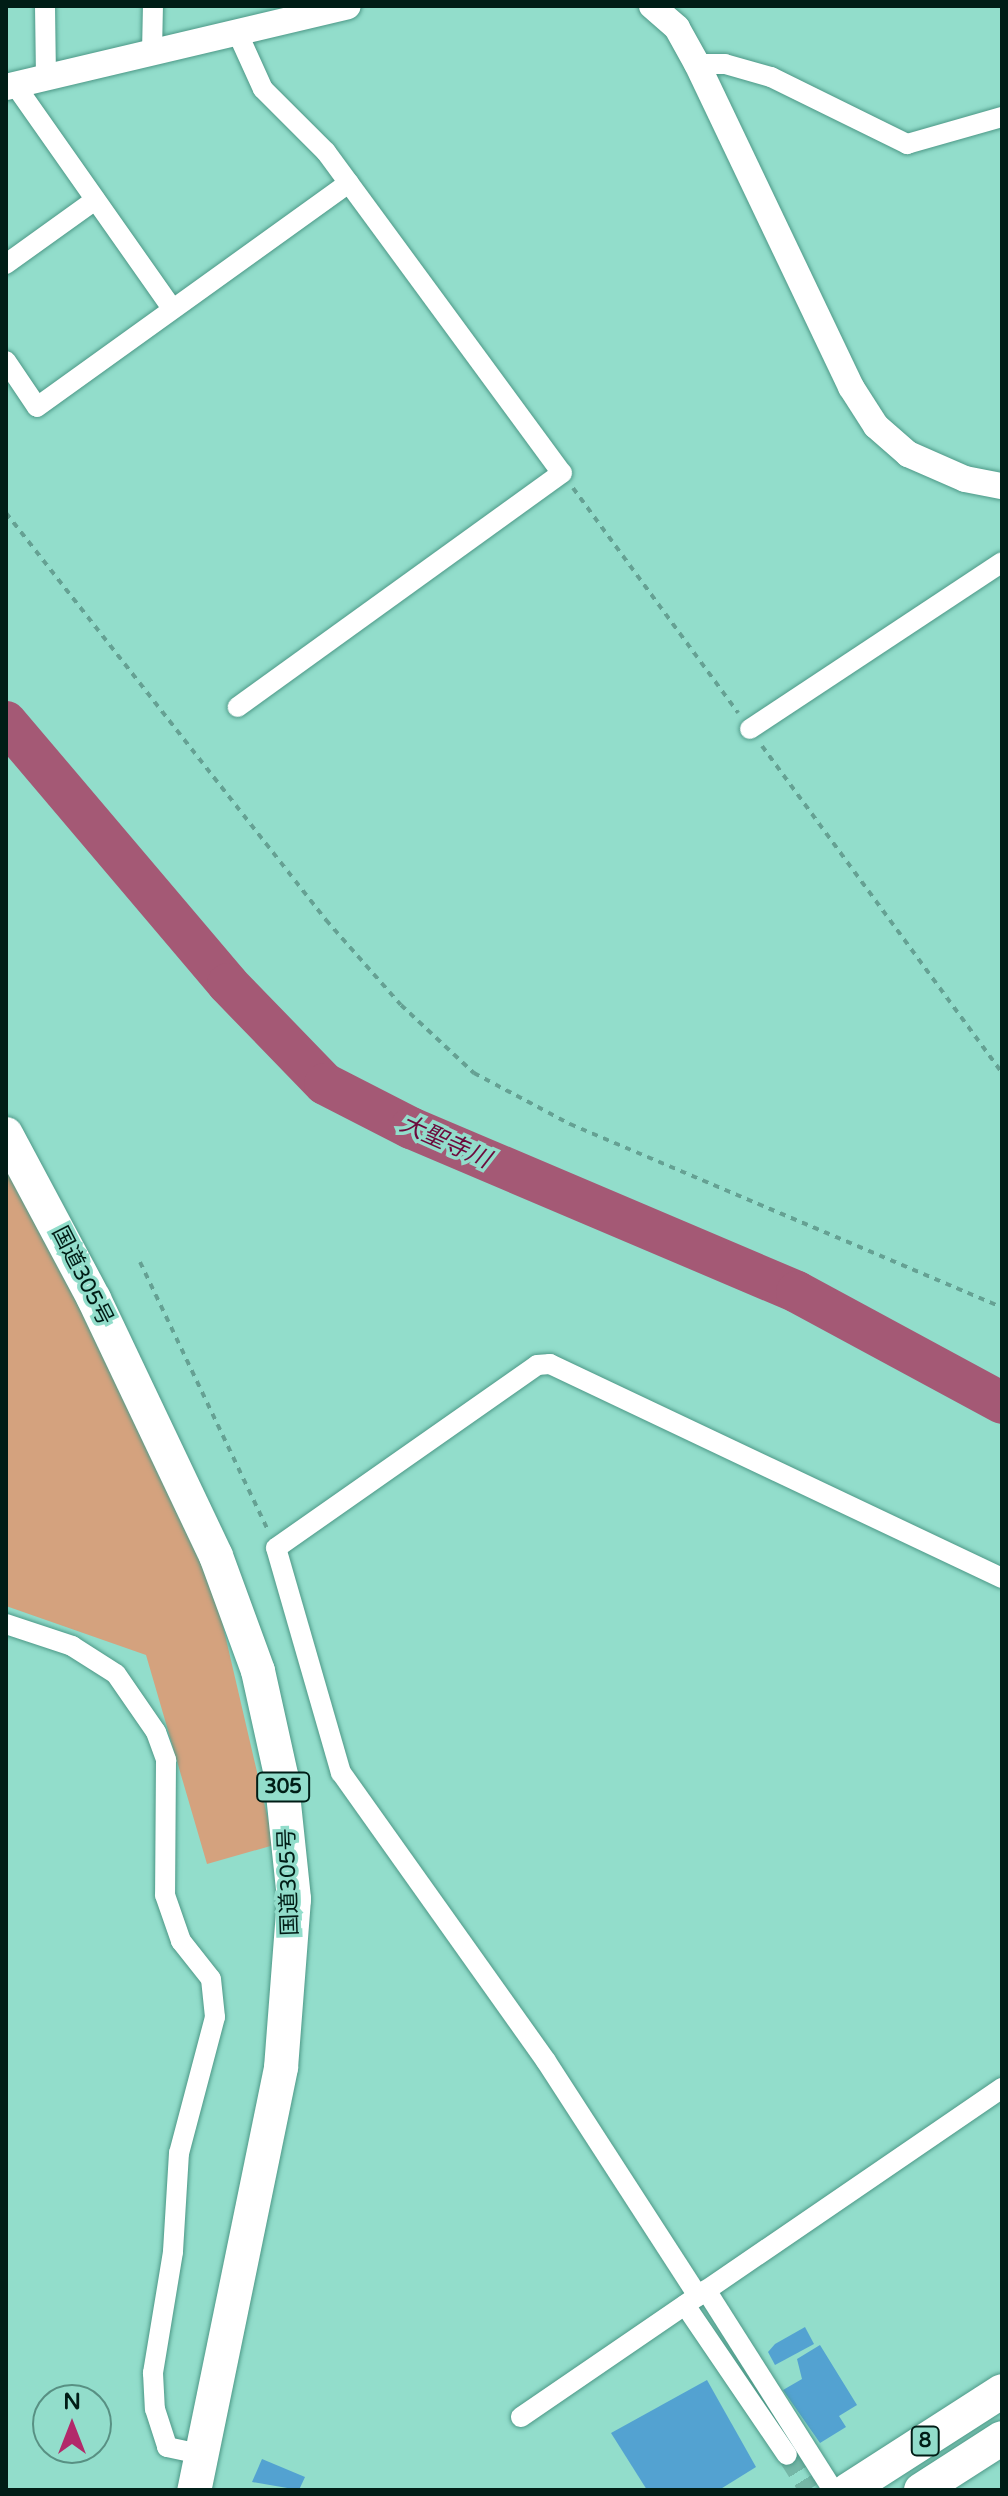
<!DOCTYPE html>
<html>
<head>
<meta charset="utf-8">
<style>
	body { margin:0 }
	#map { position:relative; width:1008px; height:2496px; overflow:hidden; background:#92ddcb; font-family:"Varela Round","Noto Sans JP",sans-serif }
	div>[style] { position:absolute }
	.green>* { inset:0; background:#d4a27e }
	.river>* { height:42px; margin:-21px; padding:0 21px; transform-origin:21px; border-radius:21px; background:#a45975 }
	.building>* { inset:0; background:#53a2d1 }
	.minor-tunnel>* { height:20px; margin-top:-10px; transform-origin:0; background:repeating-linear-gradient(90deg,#75b7a7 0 20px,transparent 0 30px) }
	.path>* { height:4px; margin-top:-2px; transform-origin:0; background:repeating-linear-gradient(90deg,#65a193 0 6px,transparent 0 12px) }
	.roads { filter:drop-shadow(0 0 2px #4d9887) drop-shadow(0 0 2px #4d9887) }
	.minor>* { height:20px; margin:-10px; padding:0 10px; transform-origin:10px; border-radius:10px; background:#fff }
	.tertiary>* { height:26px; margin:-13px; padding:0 13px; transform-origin:13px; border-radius:13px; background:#fff }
	.trunk>* { height:34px; margin:-17px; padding:0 17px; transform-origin:17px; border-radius:17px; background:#fff }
	span { translate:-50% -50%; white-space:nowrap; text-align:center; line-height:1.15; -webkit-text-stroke:7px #92ddcb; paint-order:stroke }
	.shield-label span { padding:2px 6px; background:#92ddcb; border:2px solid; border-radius:6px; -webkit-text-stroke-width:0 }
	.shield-label { font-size:20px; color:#001d16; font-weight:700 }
	.street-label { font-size:22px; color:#001d16 }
	.water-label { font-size:24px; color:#6c0b3c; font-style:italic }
	.frame { position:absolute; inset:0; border:8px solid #001d16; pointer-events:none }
	.north { position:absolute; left:32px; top:2384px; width:80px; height:80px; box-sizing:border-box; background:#92ddcb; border:2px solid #589083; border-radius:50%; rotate:0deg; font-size:22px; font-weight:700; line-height:32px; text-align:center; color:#001d16 }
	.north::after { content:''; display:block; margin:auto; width:28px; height:36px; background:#b2296a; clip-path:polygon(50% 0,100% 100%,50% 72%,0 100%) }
</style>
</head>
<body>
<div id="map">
	<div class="green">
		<div style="clip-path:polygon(6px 1144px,206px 1553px,274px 1845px,207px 1864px,146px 1655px,6px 1606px)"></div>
	</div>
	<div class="river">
		<div style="left:6px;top:722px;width:343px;rotate:49.7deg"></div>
		<div style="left:228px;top:984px;width:139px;rotate:45.9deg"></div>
		<div style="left:325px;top:1084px;width:97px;rotate:27.1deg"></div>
		<div style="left:411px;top:1128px;width:419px;rotate:23deg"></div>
		<div style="left:797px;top:1292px;width:233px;rotate:28.4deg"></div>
	</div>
	<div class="building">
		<div style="clip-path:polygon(805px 2327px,814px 2344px,775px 2365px,768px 2352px,775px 2344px)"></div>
		<div style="clip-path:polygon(820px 2345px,857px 2405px,839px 2416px,846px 2427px,820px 2443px,783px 2390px,802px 2379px,797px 2359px)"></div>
		<div style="clip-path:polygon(707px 2380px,756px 2467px,719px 2490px,647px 2490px,611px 2433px)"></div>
		<div style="clip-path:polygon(262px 2459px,305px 2477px,299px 2490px,252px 2482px)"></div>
	</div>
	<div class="minor-tunnel">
		<div style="left:787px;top:2455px;width:41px;rotate:57.8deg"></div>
	</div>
	<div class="path">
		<div style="left:573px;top:488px;width:279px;rotate:53.7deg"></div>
		<div style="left:6px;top:513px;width:518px;rotate:51.82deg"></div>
		<div style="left:326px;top:920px;width:113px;rotate:48.6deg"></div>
		<div style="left:401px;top:1005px;width:100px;rotate:43deg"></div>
		<div style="left:474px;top:1073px;width:109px;rotate:28deg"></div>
		<div style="left:570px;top:1124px;width:469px;rotate:23deg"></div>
		<div style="left:762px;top:746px;width:406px;rotate:53.7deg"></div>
		<div style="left:140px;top:1262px;width:295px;rotate:64.5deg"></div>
	</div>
	<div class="roads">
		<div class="minor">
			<div style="left:45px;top:6px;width:71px;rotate:89.2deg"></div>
			<div style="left:238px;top:34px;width:60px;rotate:65.6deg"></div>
			<div style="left:263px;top:89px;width:89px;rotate:45deg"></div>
			<div style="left:326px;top:152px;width:398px;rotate:53.7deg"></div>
			<div style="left:562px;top:473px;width:400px;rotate:144.2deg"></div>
			<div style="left:152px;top:52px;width:46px;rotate:-88.8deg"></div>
			<div style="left:697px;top:64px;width:28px"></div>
			<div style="left:725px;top:64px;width:48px;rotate:15.8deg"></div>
			<div style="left:771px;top:77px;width:152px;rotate:26.2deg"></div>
			<div style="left:907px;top:144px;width:99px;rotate:-15.9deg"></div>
			<div style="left:15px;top:85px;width:271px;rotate:54.9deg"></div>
			<div style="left:6px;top:264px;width:110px;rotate:-35.7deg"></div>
			<div style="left:6px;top:361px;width:55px;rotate:56deg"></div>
			<div style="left:37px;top:407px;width:384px;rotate:-35.7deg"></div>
			<div style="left:750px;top:729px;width:302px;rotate:-33.5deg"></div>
			<div style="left:6px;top:1624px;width:70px;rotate:18.4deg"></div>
			<div style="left:72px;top:1646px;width:52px;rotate:32.5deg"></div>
			<div style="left:116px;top:1674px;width:70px;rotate:55.4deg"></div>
			<div style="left:156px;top:1732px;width:30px;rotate:70deg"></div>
			<div style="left:166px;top:1760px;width:135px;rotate:90.4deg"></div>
			<div style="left:165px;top:1895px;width:49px;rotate:70.8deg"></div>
			<div style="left:181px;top:1941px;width:48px;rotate:51.7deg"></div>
			<div style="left:211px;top:1979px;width:38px;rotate:84deg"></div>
			<div style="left:215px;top:2017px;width:141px;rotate:104.8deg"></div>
			<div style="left:179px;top:2153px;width:99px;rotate:93.5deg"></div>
			<div style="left:173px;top:2252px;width:123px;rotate:99.4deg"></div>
			<div style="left:153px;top:2373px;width:36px;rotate:87deg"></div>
			<div style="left:155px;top:2409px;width:40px;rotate:72deg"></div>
			<div style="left:167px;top:2447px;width:35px;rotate:12deg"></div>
			<div style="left:706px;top:2290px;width:237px;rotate:57.6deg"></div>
			<div style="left:698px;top:2296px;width:280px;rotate:-122.9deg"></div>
			<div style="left:546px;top:2061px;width:354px;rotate:-125.4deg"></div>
			<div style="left:341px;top:1773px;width:234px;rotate:-106.1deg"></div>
			<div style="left:276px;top:1548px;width:319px;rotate:-35deg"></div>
			<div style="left:537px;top:1365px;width:13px;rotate:-4deg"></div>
			<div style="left:550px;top:1364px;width:500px;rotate:25.34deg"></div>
			<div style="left:685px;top:2305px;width:181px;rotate:55.8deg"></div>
			<div style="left:521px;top:2417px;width:583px;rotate:-34.37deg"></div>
		</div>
		<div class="tertiary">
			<div style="left:652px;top:6px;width:33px;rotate:41deg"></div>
			<div style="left:677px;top:28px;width:41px;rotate:60.9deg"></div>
			<div style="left:697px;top:64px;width:358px;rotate:64.5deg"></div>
			<div style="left:851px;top:387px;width:46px;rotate:57.3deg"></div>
			<div style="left:876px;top:426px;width:43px;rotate:41.2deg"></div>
			<div style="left:908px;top:454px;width:62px;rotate:23.7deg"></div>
			<div style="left:965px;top:479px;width:38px;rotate:11deg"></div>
			<div style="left:6px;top:87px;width:351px;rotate:-13.3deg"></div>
		</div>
		<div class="trunk">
			<div style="left:6px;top:1134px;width:187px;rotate:61.9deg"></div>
			<div style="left:94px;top:1299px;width:284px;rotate:64.6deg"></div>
			<div style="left:216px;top:1556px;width:122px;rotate:69.9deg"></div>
			<div style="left:258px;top:1671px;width:107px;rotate:77.5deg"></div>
			<div style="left:281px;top:1775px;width:125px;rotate:84deg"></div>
			<div style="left:294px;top:1899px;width:169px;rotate:94.4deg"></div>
			<div style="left:281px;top:2068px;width:431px;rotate:101.6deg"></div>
			<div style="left:848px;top:2490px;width:183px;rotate:-32.7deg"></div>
			<div style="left:921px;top:2490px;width:96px;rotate:-32.7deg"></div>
		</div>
	</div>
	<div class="shield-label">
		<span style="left:283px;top:1787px">305</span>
		<span style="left:925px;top:2441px">8</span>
	</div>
	<div class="street-label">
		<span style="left:82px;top:1276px;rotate:63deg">国道305号</span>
		<span style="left:289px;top:1882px;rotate:-92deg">国道305号</span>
	</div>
	<div class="water-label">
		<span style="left:445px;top:1142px;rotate:24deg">大聖寺川</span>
	</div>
	<div class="frame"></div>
	<div class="north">N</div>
</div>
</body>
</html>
